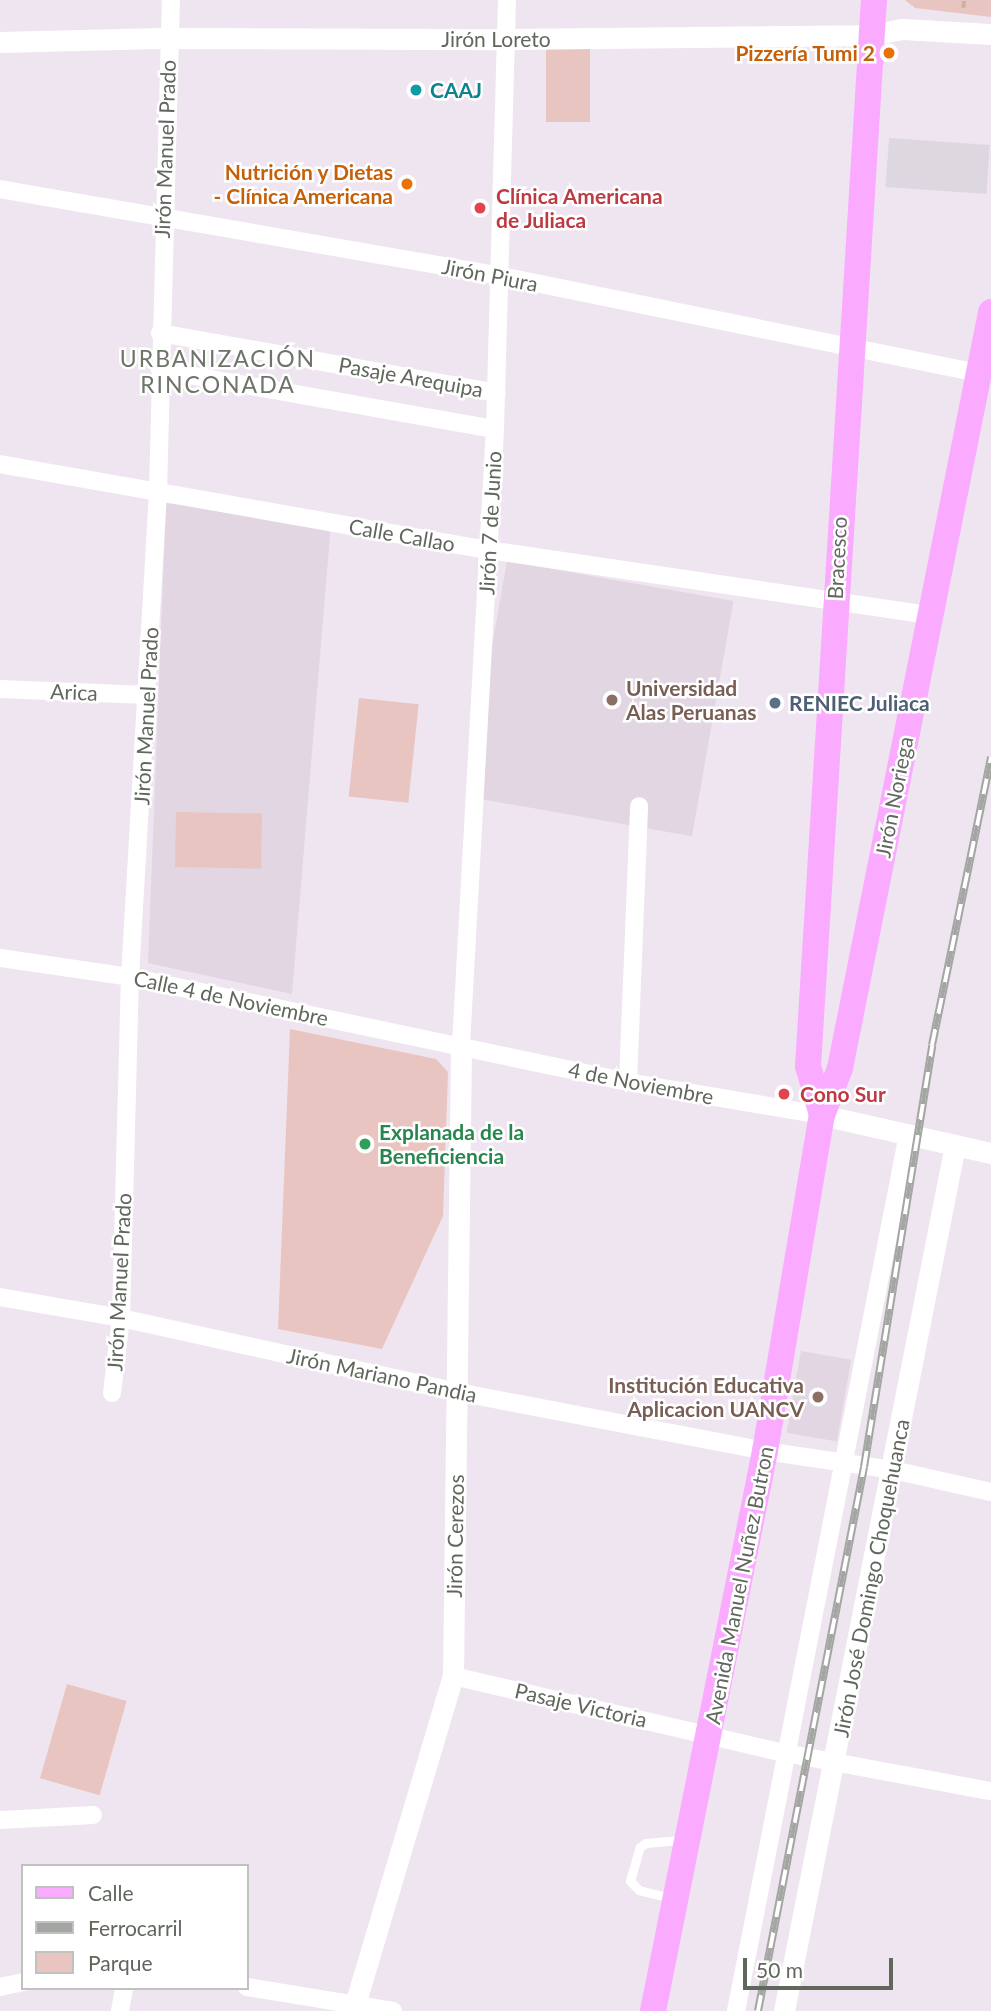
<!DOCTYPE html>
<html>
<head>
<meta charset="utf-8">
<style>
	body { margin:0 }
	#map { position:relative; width:991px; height:2011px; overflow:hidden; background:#efe5f0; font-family:Lato,sans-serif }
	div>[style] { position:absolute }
	.industrial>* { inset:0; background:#ddd8df; transform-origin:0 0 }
	.education>* { inset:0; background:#e1d6e2; transform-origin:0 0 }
	.green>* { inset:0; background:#e9c5c1; transform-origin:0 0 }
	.path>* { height:3.5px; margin-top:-1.75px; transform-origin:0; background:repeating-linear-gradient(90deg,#cfb09c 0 7px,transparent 0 10.5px) }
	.service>* { height:9px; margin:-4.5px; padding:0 4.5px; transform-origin:4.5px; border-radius:4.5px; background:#fff }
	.minor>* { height:18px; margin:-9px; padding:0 9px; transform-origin:9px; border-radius:9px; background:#fff }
	.tertiary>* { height:21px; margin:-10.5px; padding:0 10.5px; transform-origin:10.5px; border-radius:10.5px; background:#fff }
	.primary>* { height:26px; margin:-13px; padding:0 13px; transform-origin:13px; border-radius:13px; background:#fbabff }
	.rail>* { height:8px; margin-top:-4px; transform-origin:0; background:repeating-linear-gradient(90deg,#fff 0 16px,#a4a6a3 0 32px); box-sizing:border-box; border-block:2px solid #a4a6a3 }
	.dots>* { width:19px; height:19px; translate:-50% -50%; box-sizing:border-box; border:4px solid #fff; border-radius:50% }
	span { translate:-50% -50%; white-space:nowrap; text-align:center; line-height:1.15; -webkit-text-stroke:5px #fff; paint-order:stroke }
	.street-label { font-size:21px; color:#60675d }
	.food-label { font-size:21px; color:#c56008; font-weight:700 }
	.right { translate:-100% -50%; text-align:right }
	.culture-label { font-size:21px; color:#0d838f; font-weight:700 }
	.left { translate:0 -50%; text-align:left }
	.health-label { font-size:21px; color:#be3a42; font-weight:700 }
	.education-label { font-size:21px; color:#785e54; font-weight:700 }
	.service-label { font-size:21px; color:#4e5e75; font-weight:700 }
	.leisure-label { font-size:21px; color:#27864d; font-weight:700 }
	.neighbourhood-label { font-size:23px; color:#6d7469; letter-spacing:2px }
	.legend { position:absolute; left:21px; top:1864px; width:228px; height:126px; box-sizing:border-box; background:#fff; border:2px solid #bfc2be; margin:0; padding:9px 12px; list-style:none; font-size:21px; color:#60675d }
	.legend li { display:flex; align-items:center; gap:14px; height:35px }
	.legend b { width:35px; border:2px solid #bfc2be }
	.scale { position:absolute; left:743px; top:1958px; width:150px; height:32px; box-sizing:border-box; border:4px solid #60675d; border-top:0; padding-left:9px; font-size:21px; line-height:24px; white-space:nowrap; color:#60675d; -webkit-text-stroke:5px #fff; paint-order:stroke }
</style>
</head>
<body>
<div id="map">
	<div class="industrial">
		<div style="left:889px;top:138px;width:101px;height:49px;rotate:4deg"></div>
	</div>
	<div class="education">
		<div style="clip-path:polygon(166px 503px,331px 523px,292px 994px,148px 963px)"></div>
		<div style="left:507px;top:561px;width:230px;height:239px;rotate:10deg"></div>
		<div style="left:801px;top:1351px;width:51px;height:83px;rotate:10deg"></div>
	</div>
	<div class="green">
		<div style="clip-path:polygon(905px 0,991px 0,991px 17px,915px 8px)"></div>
		<div style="left:546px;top:48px;width:44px;height:74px"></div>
		<div style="left:359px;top:698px;width:60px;height:99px;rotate:6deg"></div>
		<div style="left:176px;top:812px;width:86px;height:55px;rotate:1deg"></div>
		<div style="clip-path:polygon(290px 1029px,436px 1059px,448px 1072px,443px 1216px,382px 1349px,278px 1329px)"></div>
		<div style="left:67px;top:1684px;width:62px;height:98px;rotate:16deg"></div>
	</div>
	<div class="path">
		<div style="left:963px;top:8px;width:8px;rotate:-83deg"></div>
	</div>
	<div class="service">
		<div style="left:671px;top:1898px;width:33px;rotate:-166deg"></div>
		<div style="left:639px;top:1890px;width:13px;rotate:-135deg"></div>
		<div style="left:630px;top:1881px;width:35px;rotate:-74deg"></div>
		<div style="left:640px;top:1847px;width:7px;rotate:-34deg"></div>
		<div style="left:646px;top:1843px;width:37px;rotate:-5deg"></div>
	</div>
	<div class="minor">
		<div style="left:0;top:189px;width:508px;rotate:9.85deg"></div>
		<div style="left:501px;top:276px;width:488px;rotate:11.5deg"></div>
		<div style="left:160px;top:333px;width:342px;rotate:10.1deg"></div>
		<div style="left:160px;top:370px;width:340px;rotate:10deg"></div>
		<div style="left:0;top:464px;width:497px;rotate:10deg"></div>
		<div style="left:489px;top:550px;width:447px;rotate:8.4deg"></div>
		<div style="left:0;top:689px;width:147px;rotate:2.3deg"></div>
		<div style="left:0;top:958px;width:131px;rotate:8.3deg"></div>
		<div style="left:130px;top:977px;width:509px;rotate:11.91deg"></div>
		<div style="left:628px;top:1082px;width:197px;rotate:9.7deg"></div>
		<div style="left:461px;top:1045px;width:617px;rotate:-86.84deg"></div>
		<div style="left:495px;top:429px;width:429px;rotate:-88.4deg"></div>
		<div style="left:628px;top:1082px;width:276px;rotate:-87.7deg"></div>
		<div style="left:0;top:1297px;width:123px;rotate:9.8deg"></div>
		<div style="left:121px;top:1318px;width:344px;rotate:12.4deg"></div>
		<div style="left:457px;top:1392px;width:314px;rotate:10.8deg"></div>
		<div style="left:765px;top:1451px;width:129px;rotate:8.4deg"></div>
		<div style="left:893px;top:1470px;width:100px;rotate:12.7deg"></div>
		<div style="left:112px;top:1393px;width:76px;rotate:-83.2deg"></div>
		<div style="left:121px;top:1318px;width:341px;rotate:-88.5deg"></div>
		<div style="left:130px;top:977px;width:486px;rotate:-86.7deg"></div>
		<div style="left:158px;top:492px;width:492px;rotate:-88.5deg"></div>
		<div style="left:453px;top:1676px;width:341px;rotate:13.1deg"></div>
		<div style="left:785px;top:1753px;width:209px;rotate:10.5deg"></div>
		<div style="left:0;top:1820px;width:93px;rotate:-3.1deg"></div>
		<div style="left:0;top:1987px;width:24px;rotate:-12deg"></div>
		<div style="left:247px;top:1987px;width:148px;rotate:9.3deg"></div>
		<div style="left:120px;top:2011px;width:23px;rotate:-80deg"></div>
		<div style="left:736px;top:2011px;width:894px;rotate:-78.9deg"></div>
	</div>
	<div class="tertiary">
		<div style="left:0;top:42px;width:169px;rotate:-1.4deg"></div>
		<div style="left:169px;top:38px;width:337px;rotate:0.2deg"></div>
		<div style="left:506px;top:39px;width:365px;rotate:-0.6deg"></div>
		<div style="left:871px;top:35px;width:32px;rotate:-11deg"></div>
		<div style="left:902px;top:29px;width:89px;rotate:3.2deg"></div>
		<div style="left:822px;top:1115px;width:173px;rotate:12.7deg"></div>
		<div style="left:353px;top:2011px;width:350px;rotate:-73.4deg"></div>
		<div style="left:453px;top:1676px;width:631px;rotate:-89.27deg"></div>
		<div style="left:784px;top:2011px;width:883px;rotate:-78.83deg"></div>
	</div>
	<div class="primary">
		<div style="left:822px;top:1115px;width:51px;rotate:-105.9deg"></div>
		<div style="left:808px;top:1066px;width:1068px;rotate:-86.46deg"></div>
		<div style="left:653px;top:2011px;width:571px;rotate:-78.69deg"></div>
		<div style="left:765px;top:1451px;width:341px;rotate:-80.4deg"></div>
		<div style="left:822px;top:1115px;width:50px;rotate:-69deg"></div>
		<div style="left:840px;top:1068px;width:771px;rotate:-78.7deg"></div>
	</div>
	<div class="rail">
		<div style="left:758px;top:2011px;width:554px;rotate:-78.97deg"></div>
		<div style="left:864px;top:1467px;width:427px;rotate:-80.8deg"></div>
		<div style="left:932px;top:1045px;width:294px;rotate:-78.4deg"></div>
	</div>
	<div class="dots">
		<div style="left:889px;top:53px;background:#e8710a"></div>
		<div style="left:416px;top:90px;background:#0f9aa8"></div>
		<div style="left:407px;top:184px;background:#e8710a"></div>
		<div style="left:480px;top:208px;background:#e0444e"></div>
		<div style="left:612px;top:700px;background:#8d6e63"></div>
		<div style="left:775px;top:703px;background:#5c6f8a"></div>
		<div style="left:784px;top:1094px;background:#e0444e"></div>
		<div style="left:365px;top:1144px;background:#2e9e5b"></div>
		<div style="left:818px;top:1397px;background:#8d6e63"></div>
	</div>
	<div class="street-label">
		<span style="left:496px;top:39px">Jirón Loreto</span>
		<span style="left:165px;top:149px;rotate:-88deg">Jirón Manuel Prado</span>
		<span style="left:490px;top:275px;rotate:11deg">Jirón Piura</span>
		<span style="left:411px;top:377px;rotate:10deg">Pasaje Arequipa</span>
		<span style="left:490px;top:523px;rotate:-87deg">Jirón 7 de Junio</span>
		<span style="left:402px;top:535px;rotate:10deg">Calle Callao</span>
		<span style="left:837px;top:558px;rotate:-87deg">Bracesco</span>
		<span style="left:74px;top:692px;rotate:2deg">Arica</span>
		<span style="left:146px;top:716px;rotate:-87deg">Jirón Manuel Prado</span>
		<span style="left:894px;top:797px;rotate:-79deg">Jirón Noriega</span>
		<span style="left:231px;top:998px;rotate:12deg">Calle 4 de Noviembre</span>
		<span style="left:641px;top:1083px;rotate:11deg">4 de Noviembre</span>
		<span style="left:119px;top:1282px;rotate:-87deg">Jirón Manuel Prado</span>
		<span style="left:382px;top:1375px;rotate:12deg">Jirón Mariano Pandia</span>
		<span style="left:455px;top:1536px;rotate:-89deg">Jirón Cerezos</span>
		<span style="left:871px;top:1578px;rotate:-79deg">Jirón José Domingo Choquehuanca</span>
		<span style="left:739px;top:1585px;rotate:-79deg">Avenida Manuel Nuñez Butron</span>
		<span style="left:581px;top:1705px;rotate:13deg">Pasaje Victoria</span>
	</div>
	<div class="food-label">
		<span class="right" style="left:875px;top:53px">Pizzería Tumi 2</span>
		<span class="right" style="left:393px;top:184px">Nutrición y Dietas<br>- Clínica Americana</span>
	</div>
	<div class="culture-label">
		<span class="left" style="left:430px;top:90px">CAAJ</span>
	</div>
	<div class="health-label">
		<span class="left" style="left:496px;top:208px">Clínica Americana<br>de Juliaca</span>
		<span class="left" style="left:800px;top:1094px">Cono Sur</span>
	</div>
	<div class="education-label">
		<span class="left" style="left:626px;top:700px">Universidad<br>Alas Peruanas</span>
		<span class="right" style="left:804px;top:1397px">Institución Educativa<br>Aplicacion UANCV</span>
	</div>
	<div class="service-label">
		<span class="left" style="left:789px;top:703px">RENIEC Juliaca</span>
	</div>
	<div class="leisure-label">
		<span class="left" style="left:379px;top:1144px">Explanada de la<br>Beneficiencia</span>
	</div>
	<div class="neighbourhood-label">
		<span style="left:218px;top:371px">URBANIZACIÓN<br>RINCONADA</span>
	</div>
	<ul class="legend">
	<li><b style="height:9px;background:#fbabff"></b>Calle</li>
	<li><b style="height:9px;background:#a4a6a3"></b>Ferrocarril</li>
	<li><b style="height:19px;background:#e9c5c1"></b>Parque</li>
	</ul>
	<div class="scale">50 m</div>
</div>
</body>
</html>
